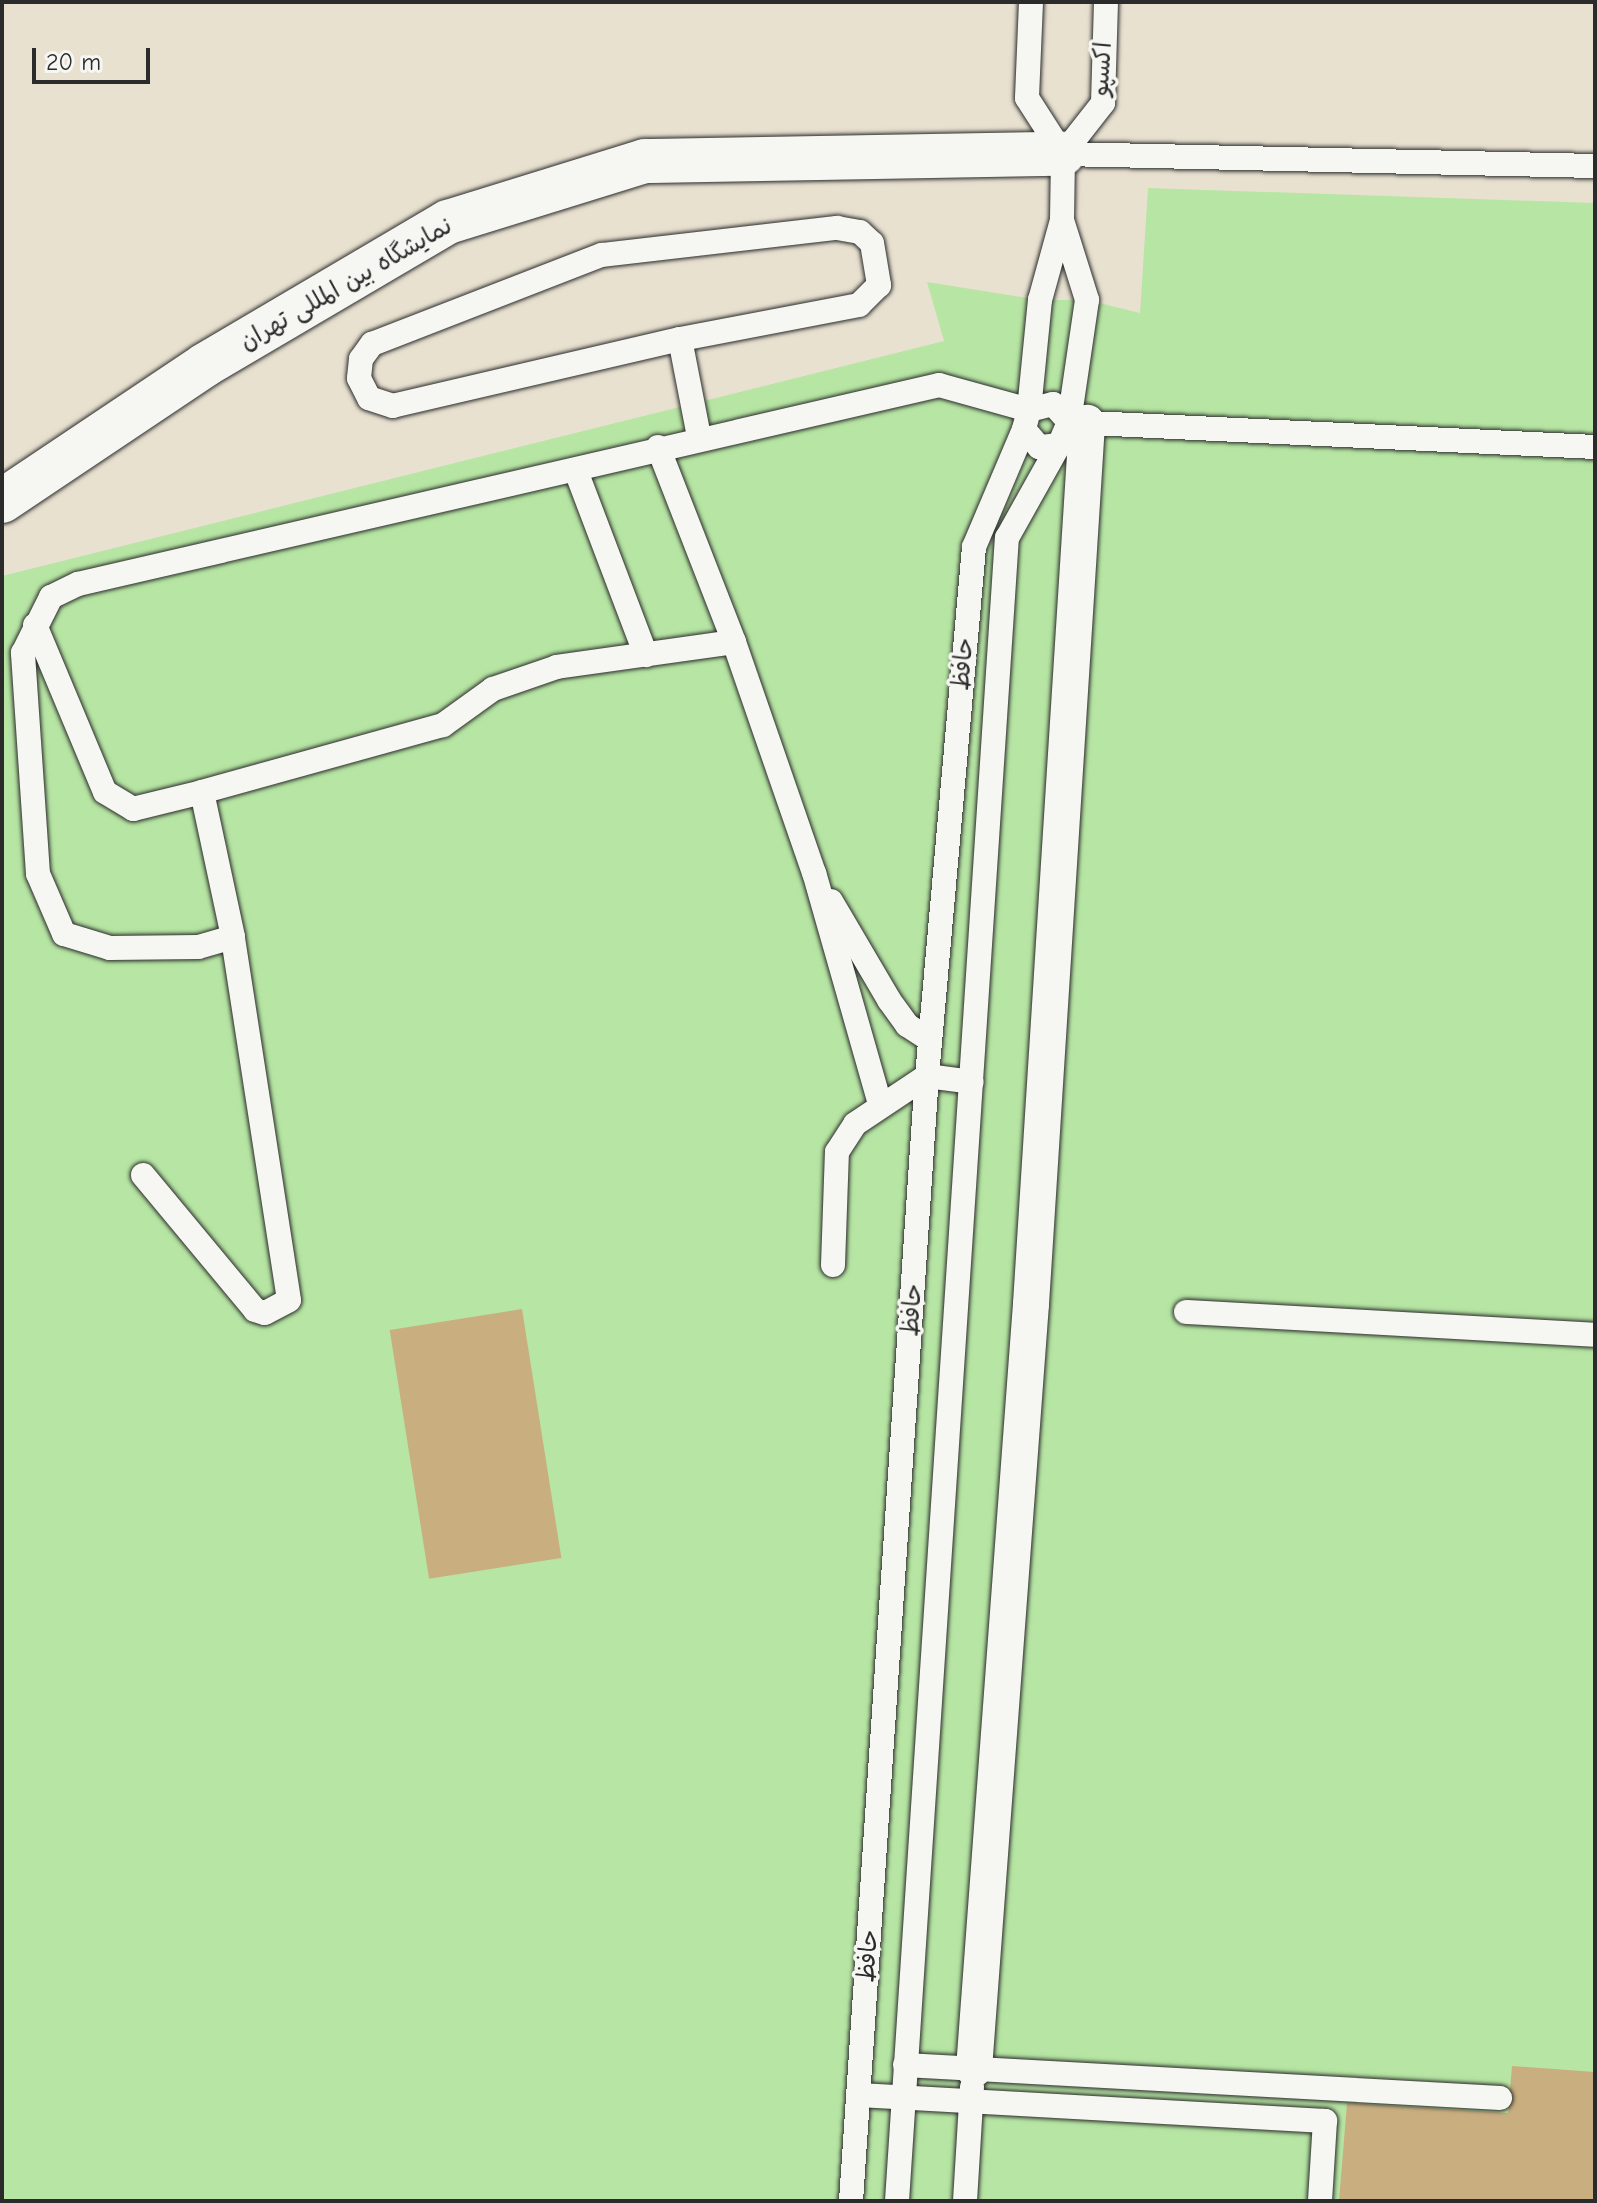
<!DOCTYPE html>
<html>
<head>
<meta charset="utf-8">
<style>
	body { margin:0 }
	#map { position:relative; width:1597px; height:2203px; overflow:hidden; background:#e8e1d0; font-family:"Comic Neue","Playpen Sans Arabic",sans-serif }
	div>[style] { position:absolute }
	.green>* { inset:0; background:#b7e6a4 }
	.building>* { inset:0; background:#c9af80; transform-origin:0 0 }
	.roads { filter:drop-shadow(0 0 2px #2b2b2b) drop-shadow(0 0 2px #2b2b2b) }
	.service>* { height:24px; margin:-12px; padding:0 12px; transform-origin:12px; border-radius:12px; background:#f6f6f2 }
	.pedestrian>* { height:36px; margin:-18px; padding:0 18px; transform-origin:18px; border-radius:18px; background:#f6f6f2 }
	.minor>* { height:44px; margin:-22px; padding:0 22px; transform-origin:22px; border-radius:22px; background:#f6f6f2 }
	span { translate:-50% -50%; white-space:nowrap; text-align:center; line-height:1.15; -webkit-text-stroke:7px #f6f6f2; paint-order:stroke }
	.street-label { font-size:24px; color:#2b2b2b }
	.frame { position:absolute; inset:0; border:4px solid #2b2b2b; pointer-events:none }
	.scale { position:absolute; left:32px; top:48px; width:118px; height:36px; box-sizing:border-box; border:4px solid #2b2b2b; border-top:0; padding-left:10px; font-size:24px; line-height:28px; white-space:nowrap; color:#2b2b2b; -webkit-text-stroke:6px #f6f6f2; paint-order:stroke }
</style>
</head>
<body>
<div id="map">
	<div class="green">
		<div style="clip-path:polygon(1148px 188px,1595px 203px,1595px 2201px,2px 2201px,2px 576px,944px 341px,927px 282px,1040px 300px,1087px 300px,1140px 313px)"></div>
	</div>
	<div class="building">
		<div style="left:522px;top:1309px;width:252px;height:134px;rotate:81deg"></div>
		<div style="clip-path:polygon(1512px 2066px,1595px 2072px,1595px 2201px,1339px 2201px,1347px 2103px,1508px 2113px)"></div>
	</div>
	<div class="roads">
		<div class="service">
			<div style="left:1031px;top:2px;width:96px;rotate:92.4deg"></div>
			<div style="left:1027px;top:98px;width:67px;rotate:57.3deg"></div>
			<div style="left:1063px;top:154px;width:532px;rotate:1.29deg"></div>
			<div style="left:1063px;top:154px;width:65px;rotate:-51.9deg"></div>
			<div style="left:1103px;top:103px;width:101px;rotate:-88.3deg"></div>
			<div style="left:1062px;top:220px;width:84px;rotate:72.6deg"></div>
			<div style="left:1087px;top:300px;width:123px;rotate:98.4deg"></div>
			<div style="left:1069px;top:422px;width:527px;rotate:2.72deg"></div>
			<div style="left:837px;top:228px;width:23px;rotate:10deg"></div>
			<div style="left:860px;top:232px;width:16px;rotate:43deg"></div>
			<div style="left:872px;top:243px;width:43px;rotate:80.5deg"></div>
			<div style="left:879px;top:285px;width:28px;rotate:135deg"></div>
			<div style="left:859px;top:305px;width:182px;rotate:169.2deg"></div>
			<div style="left:680px;top:339px;width:295px;rotate:166.9deg"></div>
			<div style="left:393px;top:406px;width:25px;rotate:-162deg"></div>
			<div style="left:369px;top:398px;width:22px;rotate:-117deg"></div>
			<div style="left:359px;top:378px;width:19px;rotate:-84deg"></div>
			<div style="left:361px;top:359px;width:19px;rotate:-54deg"></div>
			<div style="left:372px;top:344px;width:247px;rotate:-21.2deg"></div>
			<div style="left:602px;top:255px;width:237px;rotate:-6.6deg"></div>
			<div style="left:680px;top:339px;width:100px;rotate:79deg"></div>
			<div style="left:1053px;top:404px;width:24px;rotate:48deg"></div>
			<div style="left:1069px;top:422px;width:25px;rotate:113deg"></div>
			<div style="left:1059px;top:445px;width:20px;rotate:174deg"></div>
			<div style="left:1039px;top:447px;width:23px;rotate:-130deg"></div>
			<div style="left:1024px;top:429px;width:20px;rotate:-75deg"></div>
			<div style="left:1029px;top:410px;width:25px;rotate:-14deg"></div>
			<div style="left:658px;top:447px;width:209px;rotate:68.7deg"></div>
			<div style="left:576px;top:471px;width:197px;rotate:69.2deg"></div>
			<div style="left:35px;top:625px;width:181px;rotate:67.3deg"></div>
			<div style="left:105px;top:792px;width:33px;rotate:31deg"></div>
			<div style="left:133px;top:809px;width:71px;rotate:-13.8deg"></div>
			<div style="left:831px;top:901px;width:115px;rotate:59.6deg"></div>
			<div style="left:889px;top:1000px;width:31px;rotate:54deg"></div>
			<div style="left:907px;top:1025px;width:27px;rotate:33deg"></div>
			<div style="left:880px;top:1104px;width:240px;rotate:-105.9deg"></div>
			<div style="left:814px;top:873px;width:244px;rotate:-109.1deg"></div>
			<div style="left:734px;top:642px;width:179px;rotate:172deg"></div>
			<div style="left:557px;top:667px;width:68px;rotate:161deg"></div>
			<div style="left:493px;top:689px;width:62px;rotate:144.2deg"></div>
			<div style="left:443px;top:725px;width:250px;rotate:164.5deg"></div>
			<div style="left:202px;top:792px;width:148px;rotate:77.9deg"></div>
			<div style="left:233px;top:937px;width:36px;rotate:164deg"></div>
			<div style="left:198px;top:947px;width:88px;rotate:179.3deg"></div>
			<div style="left:110px;top:948px;width:48px;rotate:-163.1deg"></div>
			<div style="left:64px;top:934px;width:65px;rotate:-113.4deg"></div>
			<div style="left:38px;top:874px;width:222px;rotate:-93.9deg"></div>
			<div style="left:23px;top:653px;width:63px;rotate:-63.4deg"></div>
			<div style="left:51px;top:597px;width:30px;rotate:-26deg"></div>
			<div style="left:78px;top:584px;width:884px;rotate:-13.01deg"></div>
			<div style="left:939px;top:385px;width:93px;rotate:15.5deg"></div>
			<div style="left:1029px;top:410px;width:111px;rotate:-84.3deg"></div>
			<div style="left:1040px;top:300px;width:83px;rotate:-74.6deg"></div>
			<div style="left:1062px;top:220px;width:66px;rotate:-89.1deg"></div>
			<div style="left:143px;top:1175px;width:175px;rotate:50.3deg"></div>
			<div style="left:255px;top:1310px;width:10px;rotate:17deg"></div>
			<div style="left:265px;top:1313px;width:27px;rotate:-28deg"></div>
			<div style="left:289px;top:1300px;width:367px;rotate:-98.8deg"></div>
			<div style="left:833px;top:1265px;width:113px;rotate:-88deg"></div>
			<div style="left:837px;top:1152px;width:33px;rotate:-57deg"></div>
			<div style="left:855px;top:1124px;width:87px;rotate:-33.7deg"></div>
			<div style="left:927px;top:1076px;width:45px;rotate:7.6deg"></div>
			<div style="left:1186px;top:1312px;width:410px;rotate:3.2deg"></div>
			<div style="left:905px;top:2065px;width:596px;rotate:3.17deg"></div>
			<div style="left:859px;top:2095px;width:467px;rotate:3.2deg"></div>
			<div style="left:1325px;top:2121px;width:80px;rotate:93.6deg"></div>
			<div style="left:851px;top:2201px;width:1128px;rotate:-86.14deg"></div>
			<div style="left:927px;top:1076px;width:531px;rotate:-84.92deg"></div>
			<div style="left:974px;top:547px;width:128px;rotate:-67deg"></div>
			<div style="left:897px;top:2201px;width:1667px;rotate:-86.22deg"></div>
			<div style="left:1007px;top:538px;width:107px;rotate:-60.8deg"></div>
			<div style="left:965px;top:2201px;width:114px;rotate:-86.5deg"></div>
		</div>
		<div class="pedestrian">
			<div style="left:974px;top:2069px;width:767px;rotate:-85.74deg"></div>
			<div style="left:1031px;top:1304px;width:883px;rotate:-86.36deg"></div>
		</div>
		<div class="minor">
			<div style="left:2px;top:501px;width:244px;rotate:-33.8deg"></div>
			<div style="left:205px;top:365px;width:282px;rotate:-30.5deg"></div>
			<div style="left:448px;top:222px;width:206px;rotate:-17.2deg"></div>
			<div style="left:645px;top:161px;width:418px;rotate:-1deg"></div>
		</div>
	</div>
	<div class="street-label">
		<span style="left:1102px;top:69px;rotate:-86deg">اکسپو</span>
		<span style="left:346px;top:284px;rotate:-30deg">نمایشگاه بین المللی تهران</span>
		<span style="left:963px;top:664px;rotate:-85deg">حافظ</span>
		<span style="left:912px;top:1310px;rotate:-86deg">حافظ</span>
		<span style="left:868px;top:1956px;rotate:-86deg">حافظ</span>
	</div>
	<div class="frame"></div>
	<div class="scale">20 m</div>
</div>
</body>
</html>
